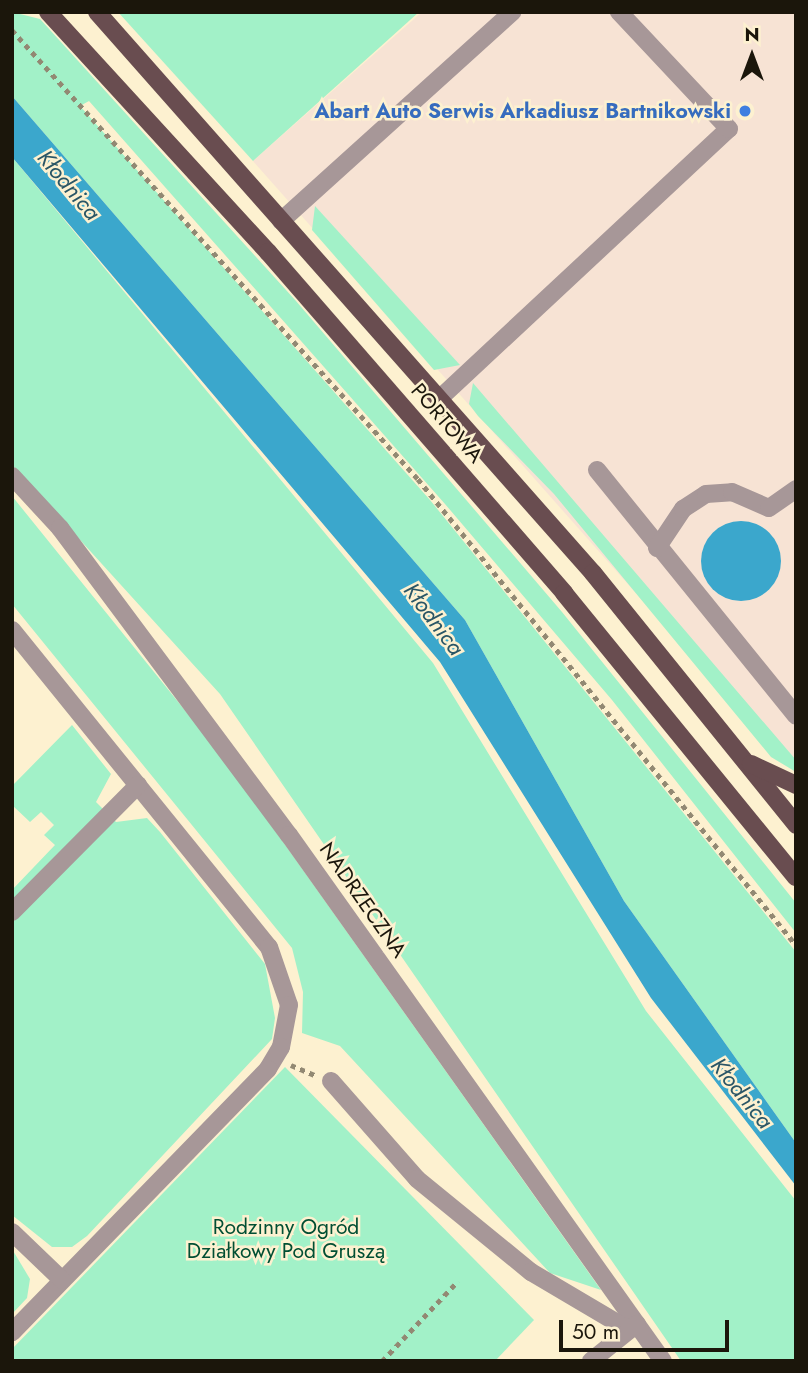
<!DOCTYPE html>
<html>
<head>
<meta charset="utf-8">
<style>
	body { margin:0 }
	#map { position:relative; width:808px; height:1373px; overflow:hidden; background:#fdf1d0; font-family:Jost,sans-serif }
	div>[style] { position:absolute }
	.industrial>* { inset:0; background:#f7e3d4 }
	.green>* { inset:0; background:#a2f1c8 }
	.water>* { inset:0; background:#3ba7cc }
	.round { border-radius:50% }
	.path>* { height:4.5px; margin-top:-2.25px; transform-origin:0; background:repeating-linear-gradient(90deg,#928973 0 5px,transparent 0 10px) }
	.minor>* { height:18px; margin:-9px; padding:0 9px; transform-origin:9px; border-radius:9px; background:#a79798 }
	.major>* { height:18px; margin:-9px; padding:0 9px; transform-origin:9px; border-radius:9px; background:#694d50 }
	.dots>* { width:19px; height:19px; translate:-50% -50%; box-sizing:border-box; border:4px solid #fdf1d0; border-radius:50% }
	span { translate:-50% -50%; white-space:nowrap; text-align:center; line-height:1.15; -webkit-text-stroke:5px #fdf1d0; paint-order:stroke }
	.shop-label { font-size:21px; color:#366cbe; font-weight:700 }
	.right { translate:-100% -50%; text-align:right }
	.street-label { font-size:21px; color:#1b160b }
	.park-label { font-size:21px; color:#014f33 }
	.water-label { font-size:23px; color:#2a5666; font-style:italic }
	.frame { position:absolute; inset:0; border:14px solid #1b160b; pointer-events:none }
	.north { position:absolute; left:717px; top:21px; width:70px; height:70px; -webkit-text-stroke:5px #fdf1d0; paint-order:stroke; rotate:0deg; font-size:19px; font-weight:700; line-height:28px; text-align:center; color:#1b160b }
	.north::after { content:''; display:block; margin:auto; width:24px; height:32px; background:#1b160b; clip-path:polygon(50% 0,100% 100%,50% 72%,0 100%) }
	.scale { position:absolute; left:559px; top:1320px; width:170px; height:32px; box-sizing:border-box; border:4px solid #1b160b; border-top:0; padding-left:9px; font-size:21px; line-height:24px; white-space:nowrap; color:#1b160b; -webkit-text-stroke:5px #fdf1d0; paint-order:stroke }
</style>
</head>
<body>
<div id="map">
	<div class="industrial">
		<div style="clip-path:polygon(422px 12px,796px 12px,796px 774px,253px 161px)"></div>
	</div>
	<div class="green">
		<div style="clip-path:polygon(12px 12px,40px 19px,296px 301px,562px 612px,796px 903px,796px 933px,612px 700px,445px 504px,89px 101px,80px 106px,430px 500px,796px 952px,796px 1143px,624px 901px,465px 620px,12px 96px)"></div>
		<div style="clip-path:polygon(118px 12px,419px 12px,253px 161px)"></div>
		<div style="clip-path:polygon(12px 157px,433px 663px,646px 1011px,796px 1201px,796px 1361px,681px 1361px,220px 694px,12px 465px)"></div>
		<div style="clip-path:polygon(315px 206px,460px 365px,434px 370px,312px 230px)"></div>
		<div style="clip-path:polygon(473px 383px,796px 760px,796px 772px,771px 757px,554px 494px,478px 416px,469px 404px)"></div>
		<div style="clip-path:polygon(12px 496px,225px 760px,601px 1290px,550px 1273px,340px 1046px,302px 1033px,303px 992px,292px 948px,12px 604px)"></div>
		<div style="clip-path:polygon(72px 725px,111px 774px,96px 802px,116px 822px,147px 818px,160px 832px,265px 964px,275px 1018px,272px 1039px,87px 1236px,72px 1247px,52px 1247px,12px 1215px,12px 890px,55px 845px,44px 835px,54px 825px,41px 812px,30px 822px,12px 805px,12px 786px)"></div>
		<div style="clip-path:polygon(285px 1067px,534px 1320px,495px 1361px,12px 1361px,12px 1349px)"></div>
		<div style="clip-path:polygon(12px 1249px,30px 1279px,27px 1298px,12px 1314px)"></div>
	</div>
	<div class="water">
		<div style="clip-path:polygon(12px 96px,465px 620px,624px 901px,796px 1143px,796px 1186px,651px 998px,440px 662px,12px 157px)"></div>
		<div class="round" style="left:701px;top:521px;width:80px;height:80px"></div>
	</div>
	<div class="path">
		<div style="left:12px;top:30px;width:605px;rotate:47.88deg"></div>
		<div style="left:418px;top:479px;width:600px;rotate:50.95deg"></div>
		<div style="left:291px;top:1065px;width:26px;rotate:23deg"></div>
		<div style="left:382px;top:1361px;width:110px;rotate:-46.5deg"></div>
	</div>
	<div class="minor">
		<div style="left:281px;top:221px;width:312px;rotate:-42.1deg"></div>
		<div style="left:439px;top:399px;width:396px;rotate:-43deg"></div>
		<div style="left:729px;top:129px;width:161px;rotate:-133.2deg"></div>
		<div style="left:597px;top:470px;width:316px;rotate:51deg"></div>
		<div style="left:12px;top:476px;width:71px;rotate:47.3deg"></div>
		<div style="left:60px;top:528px;width:383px;rotate:53.3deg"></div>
		<div style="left:289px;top:835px;width:645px;rotate:54.59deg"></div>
		<div style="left:657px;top:548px;width:47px;rotate:-56.3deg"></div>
		<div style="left:683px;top:509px;width:27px;rotate:-33deg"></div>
		<div style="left:706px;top:494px;width:26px;rotate:-4deg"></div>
		<div style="left:732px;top:492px;width:40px;rotate:23.4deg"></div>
		<div style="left:769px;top:508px;width:33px;rotate:-35deg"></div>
		<div style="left:12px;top:630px;width:408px;rotate:51deg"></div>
		<div style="left:269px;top:947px;width:61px;rotate:71deg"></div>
		<div style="left:289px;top:1005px;width:43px;rotate:100.8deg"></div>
		<div style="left:281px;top:1047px;width:26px;rotate:121deg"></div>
		<div style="left:268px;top:1069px;width:367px;rotate:134.2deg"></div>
		<div style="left:12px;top:912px;width:179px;rotate:-45.2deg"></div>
		<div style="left:331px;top:1081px;width:130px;rotate:48.7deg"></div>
		<div style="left:417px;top:1179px;width:147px;rotate:39.2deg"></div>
		<div style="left:531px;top:1272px;width:114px;rotate:30.6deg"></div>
		<div style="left:12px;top:1232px;width:69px;rotate:43.8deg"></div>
		<div style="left:591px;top:1361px;width:59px;rotate:-38.8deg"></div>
	</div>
	<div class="major">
		<div style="left:48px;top:12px;width:326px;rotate:47.5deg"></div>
		<div style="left:268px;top:252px;width:452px;rotate:49deg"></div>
		<div style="left:564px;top:593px;width:367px;rotate:50.8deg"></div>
		<div style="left:97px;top:12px;width:749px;rotate:48.52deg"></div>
		<div style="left:593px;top:573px;width:324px;rotate:51.1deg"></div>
		<div style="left:751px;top:764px;width:50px;rotate:25deg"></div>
	</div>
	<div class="dots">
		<div style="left:745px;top:111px;background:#3f7fe0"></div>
	</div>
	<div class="shop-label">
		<span class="right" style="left:731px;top:111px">Abart Auto Serwis Arkadiusz Bartnikowski</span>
	</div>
	<div class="street-label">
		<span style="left:447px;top:423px;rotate:49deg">PORTOWA</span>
		<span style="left:363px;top:900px;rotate:55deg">NADRZECZNA</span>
	</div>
	<div class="park-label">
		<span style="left:286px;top:1239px">Rodzinny Ogród<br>Działkowy Pod Gruszą</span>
	</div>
	<div class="water-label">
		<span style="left:69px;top:185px;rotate:50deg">Kłodnica</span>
		<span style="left:434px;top:619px;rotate:53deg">Kłodnica</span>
		<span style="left:742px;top:1093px;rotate:51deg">Kłodnica</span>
	</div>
	<div class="frame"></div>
	<div class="north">N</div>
	<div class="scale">50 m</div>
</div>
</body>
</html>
